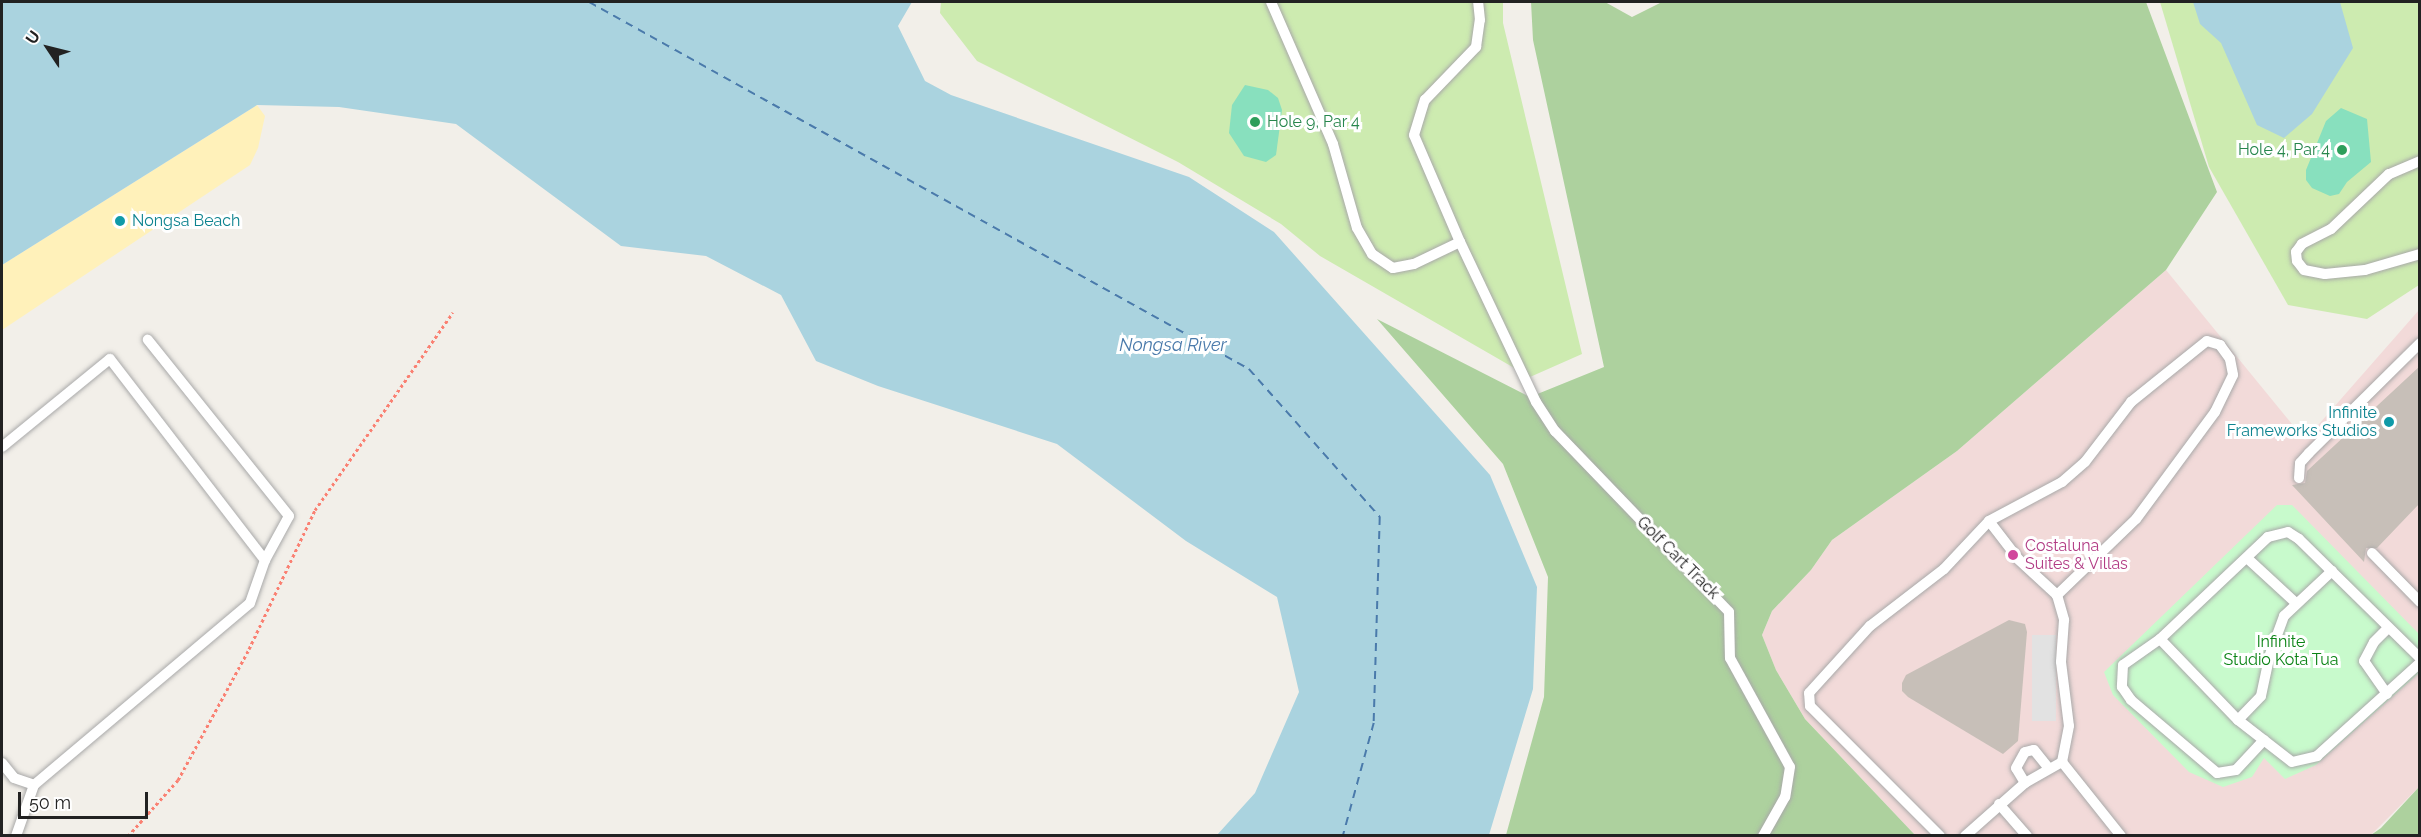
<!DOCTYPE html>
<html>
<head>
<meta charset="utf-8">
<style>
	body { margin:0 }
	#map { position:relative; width:2421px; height:837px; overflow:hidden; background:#f2efe9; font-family:Raleway,sans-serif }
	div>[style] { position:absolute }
	.commercial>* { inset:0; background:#f2dad9 }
	.grass>* { inset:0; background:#cdebb0 }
	.forest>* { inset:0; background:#add19e }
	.sand>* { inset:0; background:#fff1ba }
	.park>* { inset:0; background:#c8facc }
	.pitch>* { inset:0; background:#88e0be }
	.parking>* { inset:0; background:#e2e2e2; transform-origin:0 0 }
	.water>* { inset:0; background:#aad3df }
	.ferry>* { height:1.5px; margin-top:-0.75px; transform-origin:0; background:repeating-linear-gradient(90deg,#4a7aab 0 8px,transparent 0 14px) }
	.building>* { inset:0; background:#c7bfb8 }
	.path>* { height:3px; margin-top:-1.5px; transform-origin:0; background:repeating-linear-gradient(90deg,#fa8072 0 3px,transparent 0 6px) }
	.roads { filter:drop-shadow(0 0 2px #a9a9a9) drop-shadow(0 0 2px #a9a9a9) }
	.service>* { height:10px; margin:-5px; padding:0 5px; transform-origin:5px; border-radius:5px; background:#fff }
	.dots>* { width:16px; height:16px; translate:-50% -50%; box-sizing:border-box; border:3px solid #fff; border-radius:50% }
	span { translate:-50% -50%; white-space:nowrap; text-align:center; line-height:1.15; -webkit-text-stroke:6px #fff; paint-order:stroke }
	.leisure-label { font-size:16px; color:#27864d }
	.left { translate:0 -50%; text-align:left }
	.right { translate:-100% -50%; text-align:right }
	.culture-label { font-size:16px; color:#0d838f }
	.hotel-label { font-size:16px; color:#b23c85 }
	.street-label { font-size:16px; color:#222 }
	.park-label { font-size:16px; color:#0c8416 }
	.water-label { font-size:18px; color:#4a7aab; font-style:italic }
	.frame { position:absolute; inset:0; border:3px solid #222; pointer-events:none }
	.north { position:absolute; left:18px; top:18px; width:60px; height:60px; -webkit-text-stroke:4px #fff; paint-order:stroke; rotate:305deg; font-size:16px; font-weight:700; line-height:24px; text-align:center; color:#222 }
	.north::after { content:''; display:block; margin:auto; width:21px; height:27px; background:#222; clip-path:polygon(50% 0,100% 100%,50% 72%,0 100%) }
	.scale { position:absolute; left:18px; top:792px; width:130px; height:27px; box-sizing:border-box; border:3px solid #222; border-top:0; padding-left:8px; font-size:18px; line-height:21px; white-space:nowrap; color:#222; -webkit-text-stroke:4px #fff; paint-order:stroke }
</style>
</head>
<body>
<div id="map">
	<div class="commercial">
		<div style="clip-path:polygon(2166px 270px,2305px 440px,2419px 310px,2419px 787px,2371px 835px,1915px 835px,1805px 719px,1776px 670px,1762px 635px,1772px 611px,1811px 570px,1832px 540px,1957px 451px)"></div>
	</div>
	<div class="grass">
		<div style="clip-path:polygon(941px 2px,1503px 2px,1503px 23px,1582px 354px,1530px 377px,1320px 256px,1281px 224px,1178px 162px,977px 61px,940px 13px)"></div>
		<div style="clip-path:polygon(2160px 2px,2419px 2px,2419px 285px,2367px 319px,2288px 305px,2209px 167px)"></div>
	</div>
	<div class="forest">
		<div style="clip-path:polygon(1531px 2px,1605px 2px,1632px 17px,1662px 2px,2146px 2px,2217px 192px,2166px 270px,1957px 451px,1832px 540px,1811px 570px,1772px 611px,1762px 635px,1776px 670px,1805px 719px,1915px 835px,1506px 835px,1544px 697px,1548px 577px,1503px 464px,1377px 319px,1530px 397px,1604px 367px,1533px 40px)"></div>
		<div style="clip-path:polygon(2419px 787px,2419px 835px,2371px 835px,2381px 828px)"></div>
	</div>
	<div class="sand">
		<div style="clip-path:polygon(257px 105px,265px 116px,258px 148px,250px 165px,2px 330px,2px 265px)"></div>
	</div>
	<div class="park">
		<div style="clip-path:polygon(2277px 505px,2292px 505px,2419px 634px,2419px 673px,2316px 765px,2285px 779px,2264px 758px,2252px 777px,2223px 787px,2189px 772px,2113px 695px,2104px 672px)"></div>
	</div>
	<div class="pitch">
		<div style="clip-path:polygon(1245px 85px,1268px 90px,1278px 98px,1282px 110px,1276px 155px,1266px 162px,1244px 156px,1229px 133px,1232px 105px)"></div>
		<div style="clip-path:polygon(2341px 108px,2367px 119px,2371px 162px,2347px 182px,2339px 194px,2330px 196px,2312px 188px,2306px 180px,2306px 170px,2326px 121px)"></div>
	</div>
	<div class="parking">
		<div style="left:2032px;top:635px;width:24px;height:86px"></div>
	</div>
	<div class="water">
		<div style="clip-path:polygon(2px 2px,912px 2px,898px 26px,925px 81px,951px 95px,1189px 177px,1274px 232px,1490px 475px,1537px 587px,1533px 689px,1489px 835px,1217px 835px,1255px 793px,1299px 692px,1277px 597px,1186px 541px,1057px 444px,878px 386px,816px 361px,781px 295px,706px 256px,621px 246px,456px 124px,339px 107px,257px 105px,2px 265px)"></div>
		<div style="clip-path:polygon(2193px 2px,2340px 2px,2353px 48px,2312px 114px,2284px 138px,2257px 125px,2221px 43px,2200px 24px)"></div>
	</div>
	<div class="ferry">
		<div style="left:589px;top:2px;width:755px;rotate:29.08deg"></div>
		<div style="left:1249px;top:369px;width:198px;rotate:48.5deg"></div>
		<div style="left:1380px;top:517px;width:206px;rotate:91.7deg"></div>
		<div style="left:1374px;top:723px;width:117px;rotate:105.3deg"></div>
	</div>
	<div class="building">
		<div style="clip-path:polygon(2420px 366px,2420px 503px,2377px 548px,2366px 548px,2364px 562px,2292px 485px,2305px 483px,2307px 471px)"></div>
		<div style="clip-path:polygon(2009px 620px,2025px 624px,2027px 632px,2018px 741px,2003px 754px,1908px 697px,1902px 691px,1902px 683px,1906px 675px)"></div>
	</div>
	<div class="path">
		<div style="left:128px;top:836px;width:75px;rotate:-48.2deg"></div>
		<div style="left:178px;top:780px;width:149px;rotate:-61.5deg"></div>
		<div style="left:249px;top:649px;width:154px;rotate:-64.6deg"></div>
		<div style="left:315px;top:510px;width:241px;rotate:-55.1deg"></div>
	</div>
	<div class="roads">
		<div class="service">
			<div style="left:1271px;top:2px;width:155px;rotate:66.4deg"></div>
			<div style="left:1333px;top:144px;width:87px;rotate:74.1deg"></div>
			<div style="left:1357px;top:228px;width:30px;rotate:60deg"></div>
			<div style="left:1372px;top:254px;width:25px;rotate:34deg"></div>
			<div style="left:1393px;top:268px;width:21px;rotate:-11deg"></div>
			<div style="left:1414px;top:264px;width:51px;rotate:-25.6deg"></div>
			<div style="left:1460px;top:242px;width:116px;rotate:-113.3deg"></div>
			<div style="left:1414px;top:135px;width:37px;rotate:-73deg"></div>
			<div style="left:1425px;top:100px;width:74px;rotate:-46.1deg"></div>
			<div style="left:1476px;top:47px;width:27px;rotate:-82deg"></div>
			<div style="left:1480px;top:20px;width:18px;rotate:-96deg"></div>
			<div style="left:2420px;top:161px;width:34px;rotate:157deg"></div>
			<div style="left:2389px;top:174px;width:80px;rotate:136.5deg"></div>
			<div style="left:2331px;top:229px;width:33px;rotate:153deg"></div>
			<div style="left:2302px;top:244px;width:10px;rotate:127deg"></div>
			<div style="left:2296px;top:252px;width:9px;rotate:84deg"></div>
			<div style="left:2297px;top:261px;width:11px;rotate:52deg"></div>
			<div style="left:2304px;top:270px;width:21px;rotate:11deg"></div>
			<div style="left:2325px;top:274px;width:40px;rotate:-5.7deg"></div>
			<div style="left:2365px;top:270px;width:57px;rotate:-16.2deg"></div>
			<div style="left:1460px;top:242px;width:177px;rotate:64.6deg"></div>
			<div style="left:1536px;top:402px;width:35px;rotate:57deg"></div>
			<div style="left:1555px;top:431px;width:251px;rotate:46.1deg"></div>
			<div style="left:1729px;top:612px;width:46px;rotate:88.8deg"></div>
			<div style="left:1730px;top:658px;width:124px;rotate:61.2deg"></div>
			<div style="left:1790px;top:767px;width:30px;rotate:99deg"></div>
			<div style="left:1785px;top:797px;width:45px;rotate:119.4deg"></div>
			<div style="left:2px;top:447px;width:139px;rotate:-39.2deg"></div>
			<div style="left:110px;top:359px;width:254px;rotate:52.4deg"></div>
			<div style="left:2299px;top:478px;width:15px;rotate:-86deg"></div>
			<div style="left:2300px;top:463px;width:13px;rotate:-48deg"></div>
			<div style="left:2309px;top:453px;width:156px;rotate:-44.7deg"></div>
			<div style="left:1989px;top:521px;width:49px;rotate:52.4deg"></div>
			<div style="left:2019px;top:560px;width:52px;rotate:42.6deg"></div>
			<div style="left:2372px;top:553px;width:69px;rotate:45.6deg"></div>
			<div style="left:2247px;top:558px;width:67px;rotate:42.6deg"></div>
			<div style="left:2160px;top:639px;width:45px;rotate:144.9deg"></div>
			<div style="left:2123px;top:665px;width:22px;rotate:93deg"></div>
			<div style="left:2122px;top:687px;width:16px;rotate:55deg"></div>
			<div style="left:2131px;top:700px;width:113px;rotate:40.3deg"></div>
			<div style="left:2217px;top:773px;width:19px;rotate:-9deg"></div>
			<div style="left:2236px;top:770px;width:41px;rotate:-47deg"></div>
			<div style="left:2420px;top:658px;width:170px;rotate:-135.5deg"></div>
			<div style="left:2299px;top:539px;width:13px;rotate:-148deg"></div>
			<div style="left:2288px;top:532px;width:21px;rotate:166deg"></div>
			<div style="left:2268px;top:537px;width:149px;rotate:136.6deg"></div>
			<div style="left:2160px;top:639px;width:112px;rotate:46.1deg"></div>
			<div style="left:2238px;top:720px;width:68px;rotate:37.9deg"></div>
			<div style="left:2292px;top:762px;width:26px;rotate:-13deg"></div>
			<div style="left:2317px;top:756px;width:139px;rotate:-42.1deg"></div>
			<div style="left:2387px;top:694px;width:40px;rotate:-124.9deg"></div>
			<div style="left:2364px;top:661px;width:21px;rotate:-62deg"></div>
			<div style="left:2374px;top:642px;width:20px;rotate:-45deg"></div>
			<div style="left:2238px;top:720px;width:33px;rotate:-46deg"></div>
			<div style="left:2261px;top:696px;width:40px;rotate:-78deg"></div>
			<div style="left:2269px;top:657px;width:44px;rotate:-69.9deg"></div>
			<div style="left:2284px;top:616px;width:66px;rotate:-43.2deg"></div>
			<div style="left:2px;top:763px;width:19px;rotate:51deg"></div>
			<div style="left:14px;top:778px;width:21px;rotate:19deg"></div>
			<div style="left:2025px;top:783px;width:17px;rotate:-121deg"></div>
			<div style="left:2016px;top:768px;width:18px;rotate:-61deg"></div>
			<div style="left:2025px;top:752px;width:9px;rotate:-13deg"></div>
			<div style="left:2034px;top:750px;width:22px;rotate:51deg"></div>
			<div style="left:1999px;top:804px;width:43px;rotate:48.8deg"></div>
			<div style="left:16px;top:836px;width:54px;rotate:-70.6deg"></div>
			<div style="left:34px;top:785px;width:282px;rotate:-40.1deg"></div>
			<div style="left:250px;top:603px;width:46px;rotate:-70.8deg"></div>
			<div style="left:265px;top:560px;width:50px;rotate:-61.4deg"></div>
			<div style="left:289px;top:516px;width:226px;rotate:-128.7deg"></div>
			<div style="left:1940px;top:836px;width:184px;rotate:-135deg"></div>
			<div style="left:1810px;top:706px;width:13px;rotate:-94deg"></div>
			<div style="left:1809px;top:693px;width:91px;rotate:-47.7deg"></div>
			<div style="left:1870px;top:626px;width:93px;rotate:-37.6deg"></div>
			<div style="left:1944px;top:569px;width:66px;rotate:-46.8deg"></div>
			<div style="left:1989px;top:521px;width:83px;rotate:-28.1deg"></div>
			<div style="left:2062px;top:482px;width:30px;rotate:-41deg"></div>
			<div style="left:2085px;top:462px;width:76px;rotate:-52.5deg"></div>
			<div style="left:2131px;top:402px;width:97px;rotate:-38.8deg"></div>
			<div style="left:2207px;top:341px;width:14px;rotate:17deg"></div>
			<div style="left:2220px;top:345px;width:17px;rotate:54deg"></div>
			<div style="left:2230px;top:359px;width:16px;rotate:79deg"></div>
			<div style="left:2233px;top:375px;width:41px;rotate:115.9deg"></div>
			<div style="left:2215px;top:412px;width:133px;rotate:126.4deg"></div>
			<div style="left:2136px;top:519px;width:110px;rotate:136.1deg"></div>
			<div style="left:2057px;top:595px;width:26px;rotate:74deg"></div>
			<div style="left:2064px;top:620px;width:42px;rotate:94.1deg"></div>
			<div style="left:2061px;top:662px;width:64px;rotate:82.9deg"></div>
			<div style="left:2069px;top:726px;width:37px;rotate:101deg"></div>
			<div style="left:2062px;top:762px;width:95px;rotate:51.4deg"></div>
			<div style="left:1965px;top:836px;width:80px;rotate:-41.5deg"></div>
			<div style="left:2025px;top:783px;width:43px;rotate:-29.6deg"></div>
		</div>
	</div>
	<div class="dots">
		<div style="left:1255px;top:122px;background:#2e9e5b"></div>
		<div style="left:2342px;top:150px;background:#2e9e5b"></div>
		<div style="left:120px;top:221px;background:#0f9aa8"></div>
		<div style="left:2389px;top:422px;background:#0f9aa8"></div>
		<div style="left:2013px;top:555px;background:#d1479c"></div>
	</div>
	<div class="leisure-label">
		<span class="left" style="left:1267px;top:122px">Hole 9, Par 4</span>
		<span class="right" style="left:2330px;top:150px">Hole 4, Par 4</span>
	</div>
	<div class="culture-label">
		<span class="left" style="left:132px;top:221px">Nongsa Beach</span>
		<span class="right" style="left:2377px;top:422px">Infinite<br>Frameworks Studios</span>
	</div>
	<div class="hotel-label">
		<span class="left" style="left:2025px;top:555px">Costaluna<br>Suites &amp; Villas</span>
	</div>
	<div class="street-label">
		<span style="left:1678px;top:558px;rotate:45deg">Golf Cart Track</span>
	</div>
	<div class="park-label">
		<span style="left:2281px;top:651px">Infinite<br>Studio Kota Tua</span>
	</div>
	<div class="water-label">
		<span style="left:1173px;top:345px">Nongsa River</span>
	</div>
	<div class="frame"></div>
	<div class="north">U</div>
	<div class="scale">50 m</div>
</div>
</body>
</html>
